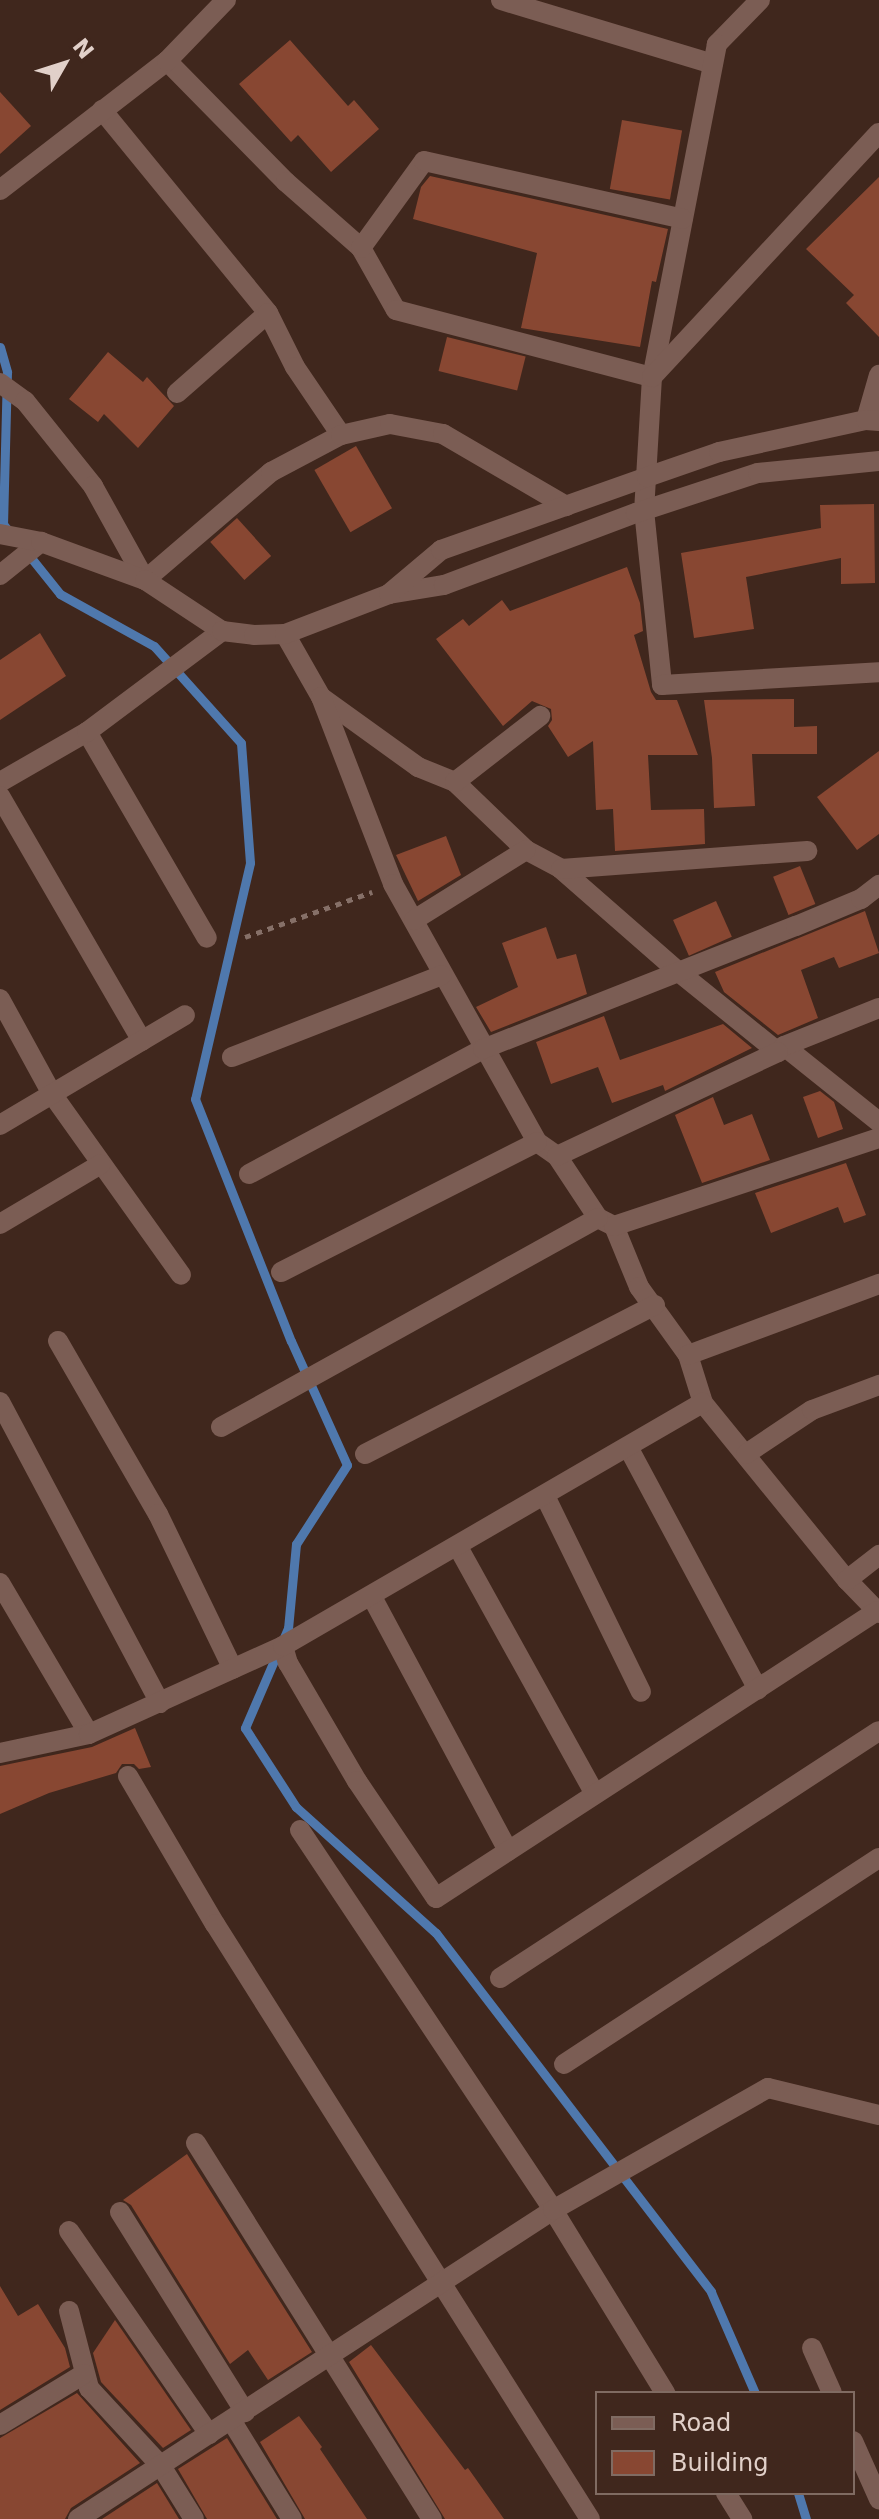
<!DOCTYPE html>
<html>
<head>
<meta charset="utf-8">
<style>
	body { margin:0 }
	#map { position:relative; width:879px; height:2519px; overflow:hidden; background:#40271d; font-family:"DejaVu Sans",sans-serif }
	div>[style] { position:absolute }
	.stream>* { height:9px; margin:-4.5px; padding:0 4.5px; transform-origin:4.5px; border-radius:4.5px; background:#4f78ad }
	.building>* { inset:0; background:#884732; transform-origin:0 0 }
	.path>* { height:5px; margin-top:-2.5px; transform-origin:0; background:repeating-linear-gradient(90deg,#867068 0 6px,transparent 0 12px) }
	.minor>* { height:20px; margin:-10px; padding:0 10px; transform-origin:10px; border-radius:10px; background:#7b5d54 }
	.tertiary>* { height:20px; margin:-10px; padding:0 10px; transform-origin:10px; border-radius:10px; background:#7b5d54 }
	span { translate:-50% -50%; white-space:nowrap; text-align:center; line-height:1.15; -webkit-text-stroke:7px #40271d; paint-order:stroke }
	.legend { position:absolute; left:595px; top:2391px; width:260px; height:104px; box-sizing:border-box; background:#40271d; border:2px solid #806b62; margin:0; padding:10px 14px; list-style:none; font-size:24px; color:#e1d0c9 }
	.legend li { display:flex; align-items:center; gap:16px; height:40px }
	.legend b { width:40px; border:2px solid #806b62 }
	.north { position:absolute; left:24px; top:24px; width:80px; height:80px; -webkit-text-stroke:6px #40271d; paint-order:stroke; rotate:51deg; font-size:22px; font-weight:700; line-height:32px; text-align:center; color:#e1d0c9 }
	.north::after { content:''; display:block; margin:auto; width:28px; height:36px; background:#e1d0c9; clip-path:polygon(50% 0,100% 100%,50% 72%,0 100%) }
</style>
</head>
<body>
<div id="map">
	<div class="stream">
		<div style="left:0;top:347px;width:26px;rotate:74deg"></div>
		<div style="left:7px;top:372px;width:152px;rotate:91.5deg"></div>
		<div style="left:3px;top:524px;width:13px;rotate:51deg"></div>
		<div style="left:28px;top:554px;width:51px;rotate:51.3deg"></div>
		<div style="left:60px;top:594px;width:107px;rotate:29deg"></div>
		<div style="left:154px;top:646px;width:130px;rotate:48.1deg"></div>
		<div style="left:241px;top:743px;width:120px;rotate:85.7deg"></div>
		<div style="left:250px;top:863px;width:242px;rotate:103.1deg"></div>
		<div style="left:195px;top:1099px;width:260px;rotate:68.4deg"></div>
		<div style="left:291px;top:1341px;width:136px;rotate:65.7deg"></div>
		<div style="left:347px;top:1465px;width:94px;rotate:122.8deg"></div>
		<div style="left:296px;top:1544px;width:84px;rotate:95.4deg"></div>
		<div style="left:288px;top:1628px;width:109px;rotate:113.3deg"></div>
		<div style="left:245px;top:1728px;width:94px;rotate:57.2deg"></div>
		<div style="left:296px;top:1807px;width:188px;rotate:42deg"></div>
		<div style="left:436px;top:1933px;width:452px;rotate:52.5deg"></div>
		<div style="left:711px;top:2292px;width:110px;rotate:66.5deg"></div>
		<div style="left:798px;top:2493px;width:27px;rotate:73deg"></div>
	</div>
	<div class="building">
		<div style="clip-path:polygon(290px 40px,348px 106px,354px 100px,379px 129px,331px 172px,298px 135px,291px 142px,239px 84px)"></div>
		<div style="clip-path:polygon(0 92px,31px 126px,0 154px)"></div>
		<div style="left:622px;top:120px;width:61px;height:70px;rotate:10deg"></div>
		<div style="clip-path:polygon(430px 176px,668px 229px,656px 282px,652px 281px,640px 347px,521px 328px,537px 253px,413px 219px,421px 187px)"></div>
		<div style="clip-path:polygon(879px 177px,879px 337px,846px 303px,854px 295px,806px 249px)"></div>
		<div style="left:447px;top:337px;width:81px;height:35px;rotate:14deg"></div>
		<div style="clip-path:polygon(108px 352px,143px 382px,147px 377px,174px 406px,138px 448px,104px 414px,98px 422px,69px 399px)"></div>
		<div style="left:356px;top:446px;width:72px;height:48px;rotate:60deg"></div>
		<div style="clip-path:polygon(874px 504px,875px 583px,841px 584px,841px 558px,746px 577px,754px 629px,694px 638px,681px 553px,821px 528px,820px 505px)"></div>
		<div style="left:237px;top:518px;width:51px;height:36px;rotate:48deg"></div>
		<div style="clip-path:polygon(627px 567px,640px 603px,643px 631px,634px 635px,651px 692px,656px 700px,677px 700px,698px 755px,648px 755px,651px 810px,704px 809px,705px 844px,615px 851px,613px 809px,596px 810px,593px 741px,568px 757px,548px 726px,552px 720px,551px 709px,532px 701px,503px 726px,436px 639px,463px 619px,469px 626px,502px 600px,510px 611px)"></div>
		<div style="clip-path:polygon(40px 633px,66px 676px,0 720px,0 660px)"></div>
		<div style="clip-path:polygon(794px 699px,794px 727px,817px 726px,817px 754px,752px 754px,755px 806px,714px 808px,712px 758px,704px 700px)"></div>
		<div style="clip-path:polygon(879px 751px,879px 834px,857px 850px,817px 797px)"></div>
		<div style="clip-path:polygon(446px 836px,461px 875px,418px 901px,396px 855px)"></div>
		<div style="left:800px;top:866px;width:41px;height:29px;rotate:68deg"></div>
		<div style="left:716px;top:901px;width:39px;height:47px;rotate:66deg"></div>
		<div style="clip-path:polygon(865px 911px,879px 953px,839px 968px,834px 957px,801px 970px,818px 1018px,778px 1035px,724px 992px,715px 972px)"></div>
		<div style="clip-path:polygon(546px 927px,557px 959px,576px 954px,587px 994px,491px 1032px,476px 1007px,518px 987px,502px 943px)"></div>
		<div style="clip-path:polygon(604px 1016px,620px 1060px,723px 1024px,752px 1048px,665px 1091px,663px 1085px,612px 1103px,598px 1067px,551px 1084px,536px 1042px)"></div>
		<div style="clip-path:polygon(820px 1091px,834px 1102px,843px 1129px,818px 1138px,803px 1097px)"></div>
		<div style="clip-path:polygon(713px 1097px,724px 1125px,752px 1114px,770px 1160px,702px 1183px,675px 1115px)"></div>
		<div style="clip-path:polygon(846px 1163px,866px 1215px,844px 1223px,838px 1207px,771px 1233px,755px 1193px)"></div>
		<div style="clip-path:polygon(135px 1728px,151px 1767px,139px 1769px,134px 1764px,122px 1764px,116px 1773px,49px 1793px,0 1814px,0 1766px,92px 1747px)"></div>
		<div style="clip-path:polygon(187px 2154px,312px 2352px,268px 2380px,248px 2350px,230px 2364px,131px 2205px,123px 2200px)"></div>
		<div style="clip-path:polygon(0 2286px,18px 2316px,38px 2304px,65px 2348px,70px 2367px,0 2410px)"></div>
		<div style="clip-path:polygon(115px 2320px,191px 2430px,163px 2448px,101px 2382px,93px 2353px)"></div>
		<div style="clip-path:polygon(371px 2345px,465px 2470px,468px 2468px,504px 2519px,445px 2519px,349px 2362px)"></div>
		<div style="clip-path:polygon(77px 2393px,140px 2463px,71px 2508px,65px 2519px,0 2519px,0 2438px)"></div>
		<div style="clip-path:polygon(299px 2416px,322px 2447px,320px 2449px,367px 2519px,305px 2519px,260px 2442px)"></div>
		<div style="clip-path:polygon(227px 2438px,277px 2519px,207px 2519px,178px 2469px)"></div>
		<div style="clip-path:polygon(157px 2483px,179px 2519px,102px 2519px)"></div>
	</div>
	<div class="path">
		<div style="left:245px;top:937px;width:135px;rotate:-19.5deg"></div>
	</div>
	<div class="minor">
		<div style="left:501px;top:0;width:221px;rotate:16.8deg"></div>
		<div style="left:760px;top:0;width:62px;rotate:134.3deg"></div>
		<div style="left:717px;top:44px;width:339px;rotate:101deg"></div>
		<div style="left:652px;top:377px;width:133px;rotate:93.4deg"></div>
		<div style="left:644px;top:510px;width:176px;rotate:84.1deg"></div>
		<div style="left:662px;top:685px;width:217px;rotate:-3.4deg"></div>
		<div style="left:167px;top:61px;width:170px;rotate:45.5deg"></div>
		<div style="left:286px;top:182px;width:100px;rotate:41.3deg"></div>
		<div style="left:361px;top:248px;width:71px;rotate:60.6deg"></div>
		<div style="left:396px;top:310px;width:265px;rotate:14.7deg"></div>
		<div style="left:652px;top:377px;width:333px;rotate:-47.1deg"></div>
		<div style="left:102px;top:110px;width:262px;rotate:50.7deg"></div>
		<div style="left:0;top:190px;width:211px;rotate:-37.7deg"></div>
		<div style="left:167px;top:61px;width:85px;rotate:-46deg"></div>
		<div style="left:361px;top:248px;width:107px;rotate:-54.1deg"></div>
		<div style="left:424px;top:161px;width:265px;rotate:12.6deg"></div>
		<div style="left:177px;top:393px;width:121px;rotate:-41.3deg"></div>
		<div style="left:268px;top:313px;width:60px;rotate:63.4deg"></div>
		<div style="left:295px;top:367px;width:82px;rotate:55.9deg"></div>
		<div style="left:866px;top:420px;width:47px;rotate:-73.9deg"></div>
		<div style="left:0;top:575px;width:53px;rotate:-38.8deg"></div>
		<div style="left:145px;top:580px;width:166px;rotate:-40.6deg"></div>
		<div style="left:271px;top:472px;width:79px;rotate:-27.9deg"></div>
		<div style="left:341px;top:435px;width:50px;rotate:-12.7deg"></div>
		<div style="left:390px;top:424px;width:54px;rotate:10.7deg"></div>
		<div style="left:443px;top:434px;width:143px;rotate:30.3deg"></div>
		<div style="left:285px;top:634px;width:73px;rotate:60.3deg"></div>
		<div style="left:321px;top:697px;width:120px;rotate:35.8deg"></div>
		<div style="left:418px;top:767px;width:40px;rotate:22deg"></div>
		<div style="left:455px;top:782px;width:98px;rotate:43.8deg"></div>
		<div style="left:526px;top:850px;width:40px;rotate:28deg"></div>
		<div style="left:561px;top:869px;width:158px;rotate:41.2deg"></div>
		<div style="left:680px;top:973px;width:126px;rotate:38.9deg"></div>
		<div style="left:778px;top:1052px;width:8px;rotate:-45deg"></div>
		<div style="left:784px;top:1046px;width:122px;rotate:38.7deg"></div>
		<div style="left:321px;top:697px;width:200px;rotate:68.9deg"></div>
		<div style="left:393px;top:884px;width:295px;rotate:60.8deg"></div>
		<div style="left:537px;top:1142px;width:24px;rotate:35deg"></div>
		<div style="left:557px;top:1156px;width:74px;rotate:56.5deg"></div>
		<div style="left:598px;top:1218px;width:18px;rotate:27deg"></div>
		<div style="left:614px;top:1226px;width:66px;rotate:67.7deg"></div>
		<div style="left:639px;top:1287px;width:84px;rotate:54.2deg"></div>
		<div style="left:688px;top:1355px;width:50px;rotate:72.6deg"></div>
		<div style="left:703px;top:1403px;width:228px;rotate:50.9deg"></div>
		<div style="left:847px;top:1580px;width:46px;rotate:45.9deg"></div>
		<div style="left:87px;top:732px;width:238px;rotate:59.8deg"></div>
		<div style="left:0;top:782px;width:100px;rotate:-29.9deg"></div>
		<div style="left:87px;top:732px;width:169px;rotate:-36.8deg"></div>
		<div style="left:455px;top:782px;width:108px;rotate:-37.8deg"></div>
		<div style="left:0;top:796px;width:283px;rotate:59.9deg"></div>
		<div style="left:561px;top:869px;width:247px;rotate:-4.2deg"></div>
		<div style="left:414px;top:920px;width:132px;rotate:-32deg"></div>
		<div style="left:0;top:999px;width:108px;rotate:61.3deg"></div>
		<div style="left:52px;top:1094px;width:222px;rotate:54.5deg"></div>
		<div style="left:784px;top:1046px;width:102px;rotate:-21.8deg"></div>
		<div style="left:232px;top:1057px;width:225px;rotate:-21.3deg"></div>
		<div style="left:0;top:1125px;width:215px;rotate:-30.7deg"></div>
		<div style="left:557px;top:1156px;width:244px;rotate:-25.2deg"></div>
		<div style="left:249px;top:1174px;width:265px;rotate:-28.1deg"></div>
		<div style="left:483px;top:1049px;width:336px;rotate:-21.5deg"></div>
		<div style="left:796px;top:926px;width:70px;rotate:-22.6deg"></div>
		<div style="left:861px;top:899px;width:23px;rotate:-38deg"></div>
		<div style="left:0;top:1224px;width:117px;rotate:-30.7deg"></div>
		<div style="left:614px;top:1226px;width:279px;rotate:-18.4deg"></div>
		<div style="left:281px;top:1272px;width:287px;rotate:-26.9deg"></div>
		<div style="left:58px;top:1341px;width:200px;rotate:60deg"></div>
		<div style="left:158px;top:1514px;width:172px;rotate:64.2deg"></div>
		<div style="left:688px;top:1355px;width:204px;rotate:-20.4deg"></div>
		<div style="left:0;top:1402px;width:341px;rotate:62deg"></div>
		<div style="left:221px;top:1427px;width:431px;rotate:-29deg"></div>
		<div style="left:628px;top:1447px;width:275px;rotate:61.8deg"></div>
		<div style="left:365px;top:1454px;width:326px;rotate:-27.2deg"></div>
		<div style="left:746px;top:1454px;width:79px;rotate:-33.7deg"></div>
		<div style="left:812px;top:1410px;width:72px;rotate:-20.5deg"></div>
		<div style="left:545px;top:1496px;width:218px;rotate:63.9deg"></div>
		<div style="left:458px;top:1547px;width:282px;rotate:61deg"></div>
		<div style="left:847px;top:1580px;width:41px;rotate:-38deg"></div>
		<div style="left:0;top:1583px;width:175px;rotate:59.5deg"></div>
		<div style="left:372px;top:1597px;width:288px;rotate:61.8deg"></div>
		<div style="left:283px;top:1646px;width:18px;rotate:74deg"></div>
		<div style="left:288px;top:1663px;width:137px;rotate:59.7deg"></div>
		<div style="left:357px;top:1781px;width:141px;rotate:56deg"></div>
		<div style="left:436px;top:1898px;width:526px;rotate:-33.06deg"></div>
		<div style="left:0;top:1753px;width:91px;rotate:-12.1deg"></div>
		<div style="left:89px;top:1734px;width:213px;rotate:-24.4deg"></div>
		<div style="left:283px;top:1646px;width:485px;rotate:-30.1deg"></div>
		<div style="left:128px;top:1776px;width:172px;rotate:59.6deg"></div>
		<div style="left:215px;top:1924px;width:703px;rotate:57.78deg"></div>
		<div style="left:300px;top:1830px;width:457px;rotate:56.3deg"></div>
		<div style="left:553px;top:2210px;width:215px;rotate:58.5deg"></div>
		<div style="left:500px;top:1978px;width:452px;rotate:-33.1deg"></div>
		<div style="left:564px;top:2064px;width:376px;rotate:-33.2deg"></div>
		<div style="left:196px;top:2143px;width:444px;rotate:57.9deg"></div>
		<div style="left:120px;top:2212px;width:236px;rotate:58deg"></div>
		<div style="left:69px;top:2231px;width:247px;rotate:55.4deg"></div>
		<div style="left:69px;top:2311px;width:80px;rotate:75.4deg"></div>
		<div style="left:89px;top:2388px;width:106px;rotate:47.3deg"></div>
		<div style="left:161px;top:2466px;width:62px;rotate:58.1deg"></div>
		<div style="left:812px;top:2348px;width:49px;rotate:66deg"></div>
		<div style="left:231px;top:2420px;width:116px;rotate:58.4deg"></div>
		<div style="left:0;top:2425px;width:98px;rotate:-31.3deg"></div>
		<div style="left:853px;top:2441px;width:64px;rotate:65.9deg"></div>
		<div style="left:726px;top:2493px;width:31px;rotate:58deg"></div>
		<div style="left:78px;top:2519px;width:567px;rotate:-33.05deg"></div>
		<div style="left:553px;top:2210px;width:247px;rotate:-29.6deg"></div>
		<div style="left:768px;top:2088px;width:114px;rotate:13.7deg"></div>
	</div>
	<div class="tertiary">
		<div style="left:0;top:383px;width:31px;rotate:36deg"></div>
		<div style="left:25px;top:401px;width:109px;rotate:51.3deg"></div>
		<div style="left:93px;top:486px;width:107px;rotate:61deg"></div>
		<div style="left:0;top:534px;width:42px;rotate:11deg"></div>
		<div style="left:41px;top:542px;width:111px;rotate:20.1deg"></div>
		<div style="left:145px;top:580px;width:92px;rotate:33.5deg"></div>
		<div style="left:222px;top:631px;width:32px;rotate:7deg"></div>
		<div style="left:254px;top:635px;width:31px;rotate:-2deg"></div>
		<div style="left:285px;top:634px;width:111px;rotate:-21deg"></div>
		<div style="left:389px;top:594px;width:56px;rotate:-9.3deg"></div>
		<div style="left:444px;top:585px;width:205px;rotate:-20.6deg"></div>
		<div style="left:636px;top:513px;width:128px;rotate:-18.2deg"></div>
		<div style="left:758px;top:473px;width:122px;rotate:-5.7deg"></div>
		<div style="left:389px;top:594px;width:68px;rotate:-40.2deg"></div>
		<div style="left:441px;top:550px;width:219px;rotate:-19.5deg"></div>
		<div style="left:647px;top:477px;width:76px;rotate:-19.1deg"></div>
		<div style="left:719px;top:452px;width:150px;rotate:-12.3deg"></div>
		<div style="left:866px;top:420px;width:13px;rotate:4deg"></div>
	</div>
	<ul class="legend">
	<li><b style="height:10px;background:#7b5d54"></b>Road</li>
	<li><b style="height:22px;background:#884732"></b>Building</li>
	</ul>
	<div class="north">N</div>
</div>
</body>
</html>
